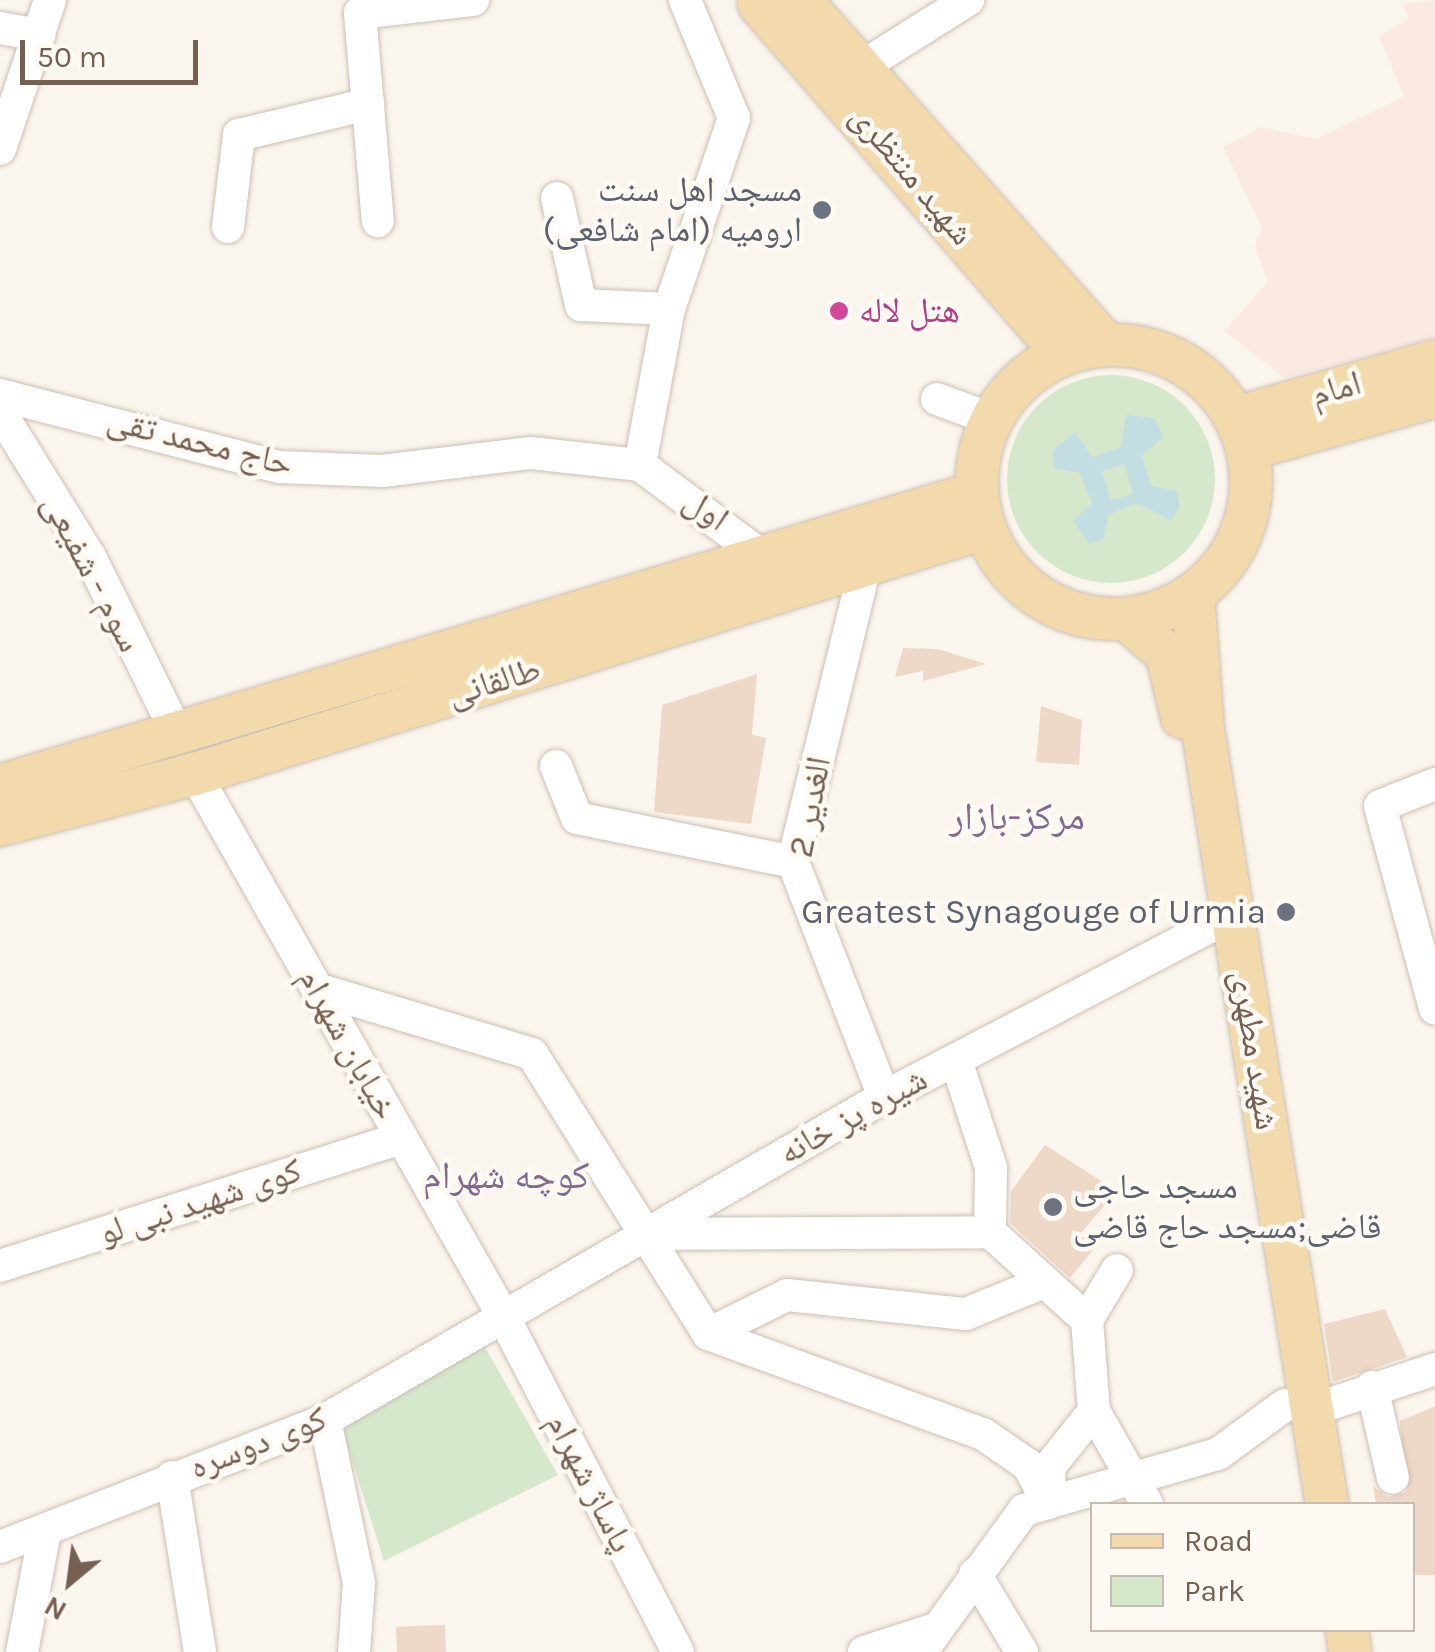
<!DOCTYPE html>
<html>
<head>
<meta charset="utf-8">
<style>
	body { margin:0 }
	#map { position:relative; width:1435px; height:1652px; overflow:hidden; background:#fbf6ed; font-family:Karla,"Noto Naskh Arabic",sans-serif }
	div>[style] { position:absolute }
	.commercial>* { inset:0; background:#faeae2 }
	.green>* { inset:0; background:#d6e8cc }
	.round { border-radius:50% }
	.water>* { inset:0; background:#c2dee3 }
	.building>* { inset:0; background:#eed8c7; transform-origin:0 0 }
	.roads { filter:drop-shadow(0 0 2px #cdbfb3) drop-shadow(0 0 2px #cdbfb3) }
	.minor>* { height:32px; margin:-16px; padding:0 16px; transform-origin:16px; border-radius:16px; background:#fff }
	.major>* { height:42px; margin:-21px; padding:0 21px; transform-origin:21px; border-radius:21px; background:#f2daad }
	.major>.ring { margin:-21px; padding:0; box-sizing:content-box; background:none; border:42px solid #f2daad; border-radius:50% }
	.dots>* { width:28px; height:28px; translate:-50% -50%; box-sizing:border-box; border:5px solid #fefaf3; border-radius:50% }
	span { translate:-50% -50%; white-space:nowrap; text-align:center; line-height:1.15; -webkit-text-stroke:9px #fefaf3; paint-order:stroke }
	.street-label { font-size:35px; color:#755f51 }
	.worship-label { font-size:35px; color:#5b616d }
	.right { translate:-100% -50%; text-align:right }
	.left { translate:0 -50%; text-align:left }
	.hotel-label { font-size:35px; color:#b23c85 }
	.neighbourhood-label { font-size:38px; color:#84698f }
	.legend { position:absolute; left:1090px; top:1502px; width:325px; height:130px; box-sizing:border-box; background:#fefaf3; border:2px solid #c7bcb2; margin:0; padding:12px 18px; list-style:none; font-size:30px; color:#755f51 }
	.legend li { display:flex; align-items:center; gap:20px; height:50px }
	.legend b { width:50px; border:2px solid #c7bcb2 }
	.north { position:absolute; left:20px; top:1532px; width:100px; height:100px; -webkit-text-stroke:8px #fefaf3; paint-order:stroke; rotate:209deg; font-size:28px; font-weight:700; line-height:40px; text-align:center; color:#755f51 }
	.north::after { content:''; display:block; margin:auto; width:35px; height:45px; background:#755f51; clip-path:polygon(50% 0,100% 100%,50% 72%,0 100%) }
	.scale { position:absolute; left:20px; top:40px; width:178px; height:45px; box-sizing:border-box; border:5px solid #755f51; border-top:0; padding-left:12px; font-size:30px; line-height:35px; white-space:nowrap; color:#755f51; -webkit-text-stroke:8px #fefaf3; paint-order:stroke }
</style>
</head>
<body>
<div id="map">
	<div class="commercial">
		<div style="clip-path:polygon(1435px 0,1435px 337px,1285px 378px,1224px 331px,1268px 282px,1255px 247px,1262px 227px,1223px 147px,1261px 127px,1316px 139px,1404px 96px,1379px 37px,1409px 18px,1402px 4px)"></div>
	</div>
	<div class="green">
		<div class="round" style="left:1007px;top:375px;width:208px;height:208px"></div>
		<div style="clip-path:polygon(482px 1342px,558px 1475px,384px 1561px,340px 1422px)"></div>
	</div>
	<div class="water">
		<div style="clip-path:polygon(evenodd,1126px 415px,1155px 418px,1163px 437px,1142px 456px,1151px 486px,1177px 491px,1180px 507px,1171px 520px,1136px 503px,1108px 515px,1104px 539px,1089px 544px,1073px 521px,1092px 503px,1080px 473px,1054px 468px,1053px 450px,1075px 432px,1092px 457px,1121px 447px,1126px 415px,1124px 464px,1133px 494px,1111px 500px,1102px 471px,1124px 464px)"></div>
	</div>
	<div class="building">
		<div style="clip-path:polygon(903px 648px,938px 649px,986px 664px,923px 681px,923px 671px,895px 677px)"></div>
		<div style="clip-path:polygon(757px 674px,752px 735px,766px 738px,751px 824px,654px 812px,662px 705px)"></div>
		<div style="clip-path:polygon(1041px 706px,1082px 720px,1079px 765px,1036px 762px)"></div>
		<div style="clip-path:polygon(1045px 1145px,1117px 1191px,1080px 1234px,1094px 1249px,1070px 1278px,1010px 1223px,1011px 1191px)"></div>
		<div style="clip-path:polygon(1385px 1309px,1407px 1357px,1333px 1382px,1324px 1324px)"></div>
		<div style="clip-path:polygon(1435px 1406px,1435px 1575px,1412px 1575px,1412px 1504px,1376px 1504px,1373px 1486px,1388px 1497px,1407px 1492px,1400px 1421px)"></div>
		<div style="left:445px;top:1625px;width:27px;height:49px;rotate:88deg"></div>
	</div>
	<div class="roads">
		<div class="minor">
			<div style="left:360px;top:13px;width:209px;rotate:85.1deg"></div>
			<div style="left:360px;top:13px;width:114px;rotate:-6.6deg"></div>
			<div style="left:0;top:28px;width:40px;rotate:10deg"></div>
			<div style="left:860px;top:68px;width:128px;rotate:-32.2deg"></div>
			<div style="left:0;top:149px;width:157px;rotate:-71.4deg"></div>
			<div style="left:557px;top:198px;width:110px;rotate:77.4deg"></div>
			<div style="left:581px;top:305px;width:88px;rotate:2.6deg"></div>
			<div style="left:228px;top:227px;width:93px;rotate:-83.2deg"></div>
			<div style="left:239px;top:135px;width:133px;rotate:-13.5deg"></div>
			<div style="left:0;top:395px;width:288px;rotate:14.5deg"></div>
			<div style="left:279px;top:467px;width:103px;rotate:2.2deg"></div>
			<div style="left:382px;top:471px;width:150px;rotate:-6.9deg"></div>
			<div style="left:531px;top:453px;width:110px;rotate:6.3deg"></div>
			<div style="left:640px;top:465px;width:159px;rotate:36.8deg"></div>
			<div style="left:937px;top:399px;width:58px;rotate:20.3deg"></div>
			<div style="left:0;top:412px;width:171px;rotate:58.2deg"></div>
			<div style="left:90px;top:557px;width:201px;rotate:63.7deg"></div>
			<div style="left:640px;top:465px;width:159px;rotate:-79.5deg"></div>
			<div style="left:669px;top:309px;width:202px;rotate:-71.2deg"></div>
			<div style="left:734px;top:118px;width:128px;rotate:-112.6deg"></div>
			<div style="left:865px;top:567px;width:304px;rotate:103.7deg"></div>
			<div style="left:793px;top:862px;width:252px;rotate:68.8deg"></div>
			<div style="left:556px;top:766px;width:56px;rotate:68deg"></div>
			<div style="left:577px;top:818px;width:220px;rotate:11.5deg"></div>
			<div style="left:195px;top:774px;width:621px;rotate:60.38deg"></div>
			<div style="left:502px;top:1314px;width:381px;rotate:62.5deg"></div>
			<div style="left:1435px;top:784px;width:59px;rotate:158.2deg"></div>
			<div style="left:1380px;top:806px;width:210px;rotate:74.8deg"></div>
			<div style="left:317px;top:989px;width:225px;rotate:16.8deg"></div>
			<div style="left:532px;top:1054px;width:331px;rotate:57.8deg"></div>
			<div style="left:708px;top:1334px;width:293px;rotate:20deg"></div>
			<div style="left:983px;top:1434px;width:55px;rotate:34.6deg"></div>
			<div style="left:1028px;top:1465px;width:43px;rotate:62.2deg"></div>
			<div style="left:1048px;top:1503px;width:177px;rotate:-16.1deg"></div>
			<div style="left:1218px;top:1454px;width:83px;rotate:-36.2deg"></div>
			<div style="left:956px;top:1060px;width:114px;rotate:72deg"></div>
			<div style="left:991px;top:1168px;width:64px;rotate:90.9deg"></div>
			<div style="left:990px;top:1232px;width:131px;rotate:42.2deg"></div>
			<div style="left:1087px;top:1320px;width:58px;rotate:-59deg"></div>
			<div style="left:648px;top:1234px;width:342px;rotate:-0.3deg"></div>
			<div style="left:0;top:1266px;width:421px;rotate:-17.7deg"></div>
			<div style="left:1087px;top:1320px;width:91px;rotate:85.6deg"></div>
			<div style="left:1094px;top:1411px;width:107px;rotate:60.3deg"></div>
			<div style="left:708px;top:1334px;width:88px;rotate:-26.3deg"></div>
			<div style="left:787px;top:1295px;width:180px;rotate:6.1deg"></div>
			<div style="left:966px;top:1314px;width:79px;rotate:-22.3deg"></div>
			<div style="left:1372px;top:1387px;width:93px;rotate:77deg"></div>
			<div style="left:1312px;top:1410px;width:130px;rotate:-18.4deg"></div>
			<div style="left:325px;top:1420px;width:167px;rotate:78.2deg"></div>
			<div style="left:359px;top:1583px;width:69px;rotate:94.1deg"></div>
			<div style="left:172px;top:1477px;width:177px;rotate:80.9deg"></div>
			<div style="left:0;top:1547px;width:349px;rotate:-21.3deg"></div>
			<div style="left:325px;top:1420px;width:646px;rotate:-30.02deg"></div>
			<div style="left:884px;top:1097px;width:367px;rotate:-27.6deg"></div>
			<div style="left:975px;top:1574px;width:91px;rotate:58.9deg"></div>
			<div style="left:22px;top:1652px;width:123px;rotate:-79.2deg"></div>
			<div style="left:864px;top:1652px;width:72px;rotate:-17.7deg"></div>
			<div style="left:921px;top:1652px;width:175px;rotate:-54deg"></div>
			<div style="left:1024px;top:1510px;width:25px;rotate:-16deg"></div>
			<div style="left:1048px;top:1503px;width:37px;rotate:-87deg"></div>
			<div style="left:1050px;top:1466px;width:70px;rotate:-51.3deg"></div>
		</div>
		<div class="major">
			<div style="left:759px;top:4px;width:464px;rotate:49deg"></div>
			<div style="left:779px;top:25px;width:18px;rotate:-77deg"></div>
			<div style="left:783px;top:7px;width:18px;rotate:-22deg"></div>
			<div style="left:800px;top:0;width:460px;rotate:48.4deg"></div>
			<div class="ring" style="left:977px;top:345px;width:232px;height:232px"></div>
			<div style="left:1236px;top:418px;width:207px;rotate:-16deg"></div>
			<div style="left:1248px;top:449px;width:194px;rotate:-15.8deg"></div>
			<div style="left:1193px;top:595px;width:135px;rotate:85.8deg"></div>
			<div style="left:1203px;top:730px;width:784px;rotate:80.9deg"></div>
			<div style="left:1126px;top:619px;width:54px;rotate:40.5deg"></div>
			<div style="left:1167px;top:654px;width:65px;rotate:76.6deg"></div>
			<div style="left:0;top:786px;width:1019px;rotate:-16.71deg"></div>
			<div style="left:0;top:825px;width:202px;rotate:-14.7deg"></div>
			<div style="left:195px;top:774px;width:826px;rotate:-17.32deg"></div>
			<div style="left:1347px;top:1630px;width:22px;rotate:82deg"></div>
		</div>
	</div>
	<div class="dots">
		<div style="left:822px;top:210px;background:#6b7280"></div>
		<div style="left:839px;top:311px;background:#d1479c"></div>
		<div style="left:1286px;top:912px;background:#6b7280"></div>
		<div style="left:1053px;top:1207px;background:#6b7280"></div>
	</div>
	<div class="street-label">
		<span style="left:912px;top:175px;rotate:50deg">شهید منتظری</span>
		<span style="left:1336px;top:389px;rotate:-16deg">امام</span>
		<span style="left:200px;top:442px;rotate:14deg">حاج محمد تقی</span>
		<span style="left:706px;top:510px;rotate:35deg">اول</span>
		<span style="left:92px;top:573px;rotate:62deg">سوم - شفیعی</span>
		<span style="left:494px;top:682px;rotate:-17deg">طالقانی</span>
		<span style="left:810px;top:807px;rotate:-79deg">2 الغدیر</span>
		<span style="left:348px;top:1044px;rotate:61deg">خیابان شهرام</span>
		<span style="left:1255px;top:1050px;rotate:81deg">شهید مطهری</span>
		<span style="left:853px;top:1116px;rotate:-29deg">شیره پز خانه</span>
		<span style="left:200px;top:1202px;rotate:-18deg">کوی شهید نبی لو</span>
		<span style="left:258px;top:1443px;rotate:-21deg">کوی دوسره</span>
		<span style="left:590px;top:1483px;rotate:63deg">پاساژ شهرام</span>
	</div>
	<div class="worship-label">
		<span class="right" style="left:802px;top:210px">مسجد اهل سنت<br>ارومیه (امام شافعی)</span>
		<span class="right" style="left:1266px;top:912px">Greatest Synagouge of Urmia</span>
		<span class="left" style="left:1073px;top:1207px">مسجد حاجی<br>قاضی;مسجد حاج قاضی</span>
	</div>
	<div class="hotel-label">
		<span class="left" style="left:859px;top:311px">هتل لاله</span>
	</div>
	<div class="neighbourhood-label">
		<span style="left:1017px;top:817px">مرکز-بازار</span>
		<span style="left:506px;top:1176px">کوچه شهرام</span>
	</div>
	<ul class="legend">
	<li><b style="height:12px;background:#f2daad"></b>Road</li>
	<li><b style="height:28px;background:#d6e8cc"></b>Park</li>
	</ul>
	<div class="north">N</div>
	<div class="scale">50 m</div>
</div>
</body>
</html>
